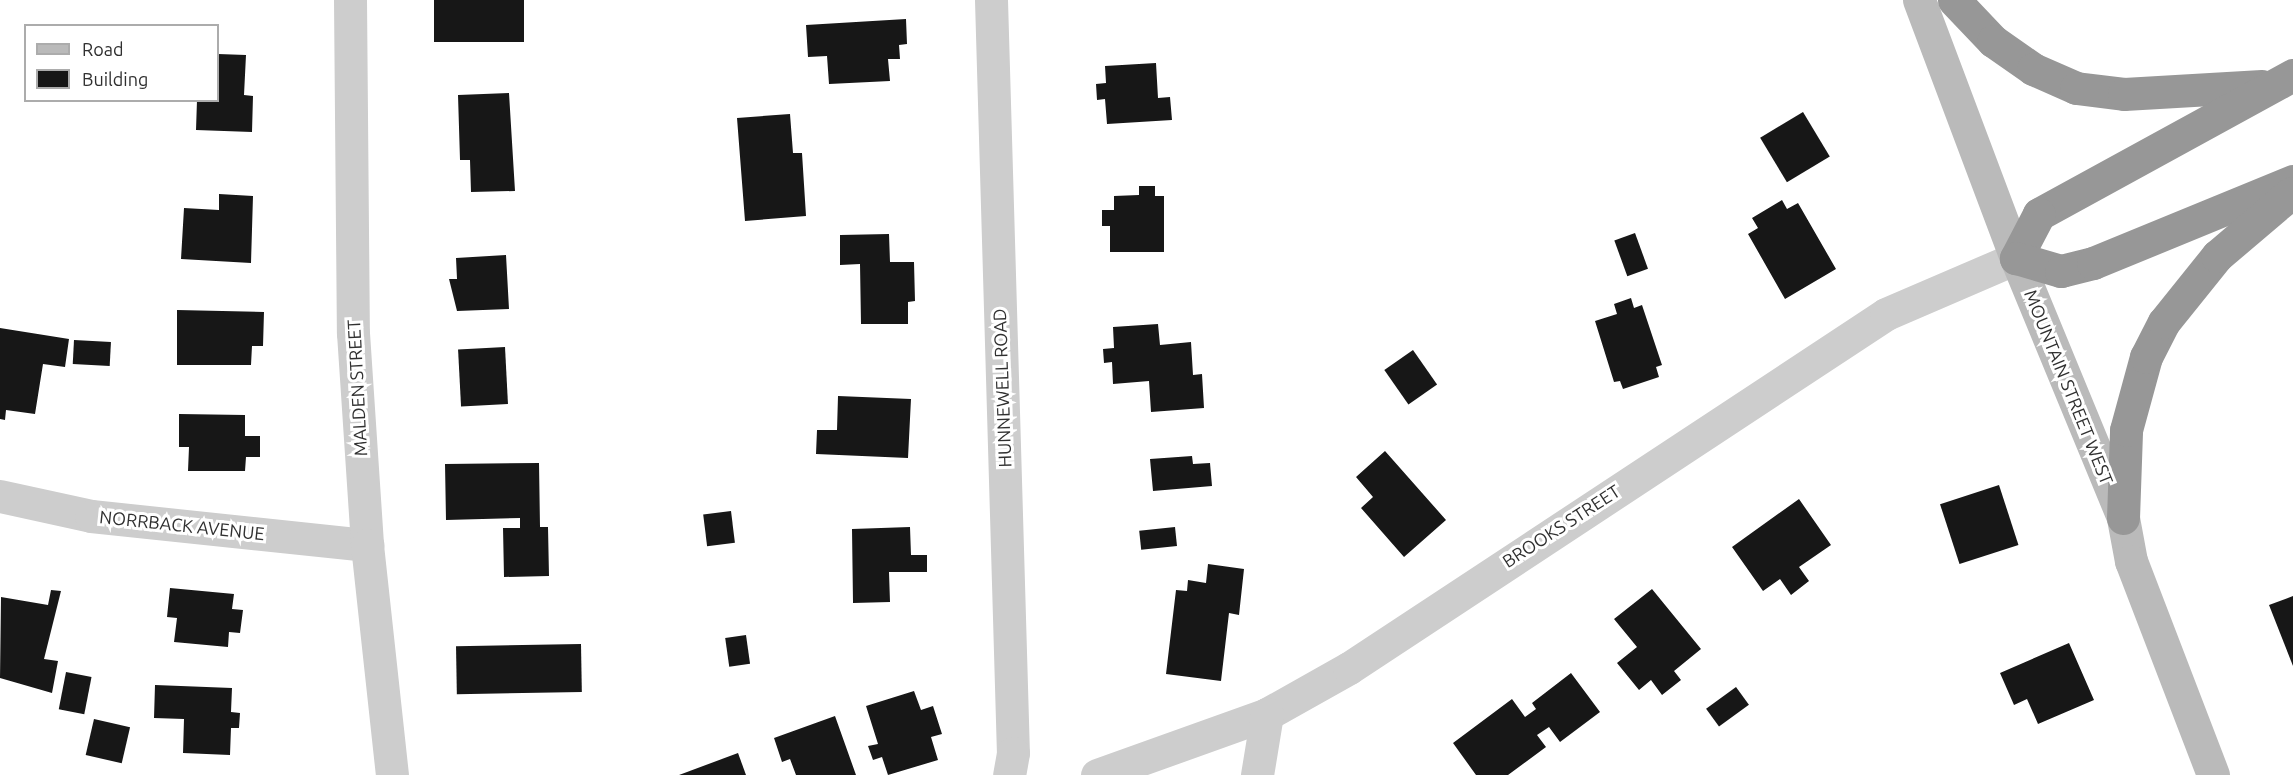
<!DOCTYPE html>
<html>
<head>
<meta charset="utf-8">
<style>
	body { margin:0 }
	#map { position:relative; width:2293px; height:775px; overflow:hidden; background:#fff; font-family:Ubuntu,sans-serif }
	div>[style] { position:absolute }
	.building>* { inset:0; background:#171717; transform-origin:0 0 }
	.minor>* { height:33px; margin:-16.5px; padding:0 16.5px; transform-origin:16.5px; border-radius:16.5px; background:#cdcdcd }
	.tertiary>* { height:33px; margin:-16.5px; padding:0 16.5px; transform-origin:16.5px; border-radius:16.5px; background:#cdcdcd }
	.secondary>* { height:33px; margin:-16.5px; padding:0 16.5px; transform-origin:16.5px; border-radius:16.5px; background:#bababa }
	.motorway>* { height:33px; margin:-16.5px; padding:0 16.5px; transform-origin:16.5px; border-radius:16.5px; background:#979797 }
	span { translate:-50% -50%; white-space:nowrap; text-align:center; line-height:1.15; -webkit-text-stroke:6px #fff; paint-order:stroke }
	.street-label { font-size:18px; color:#303030 }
	.legend { position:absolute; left:24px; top:24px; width:195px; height:78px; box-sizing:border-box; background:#fff; border:2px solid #acacac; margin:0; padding:8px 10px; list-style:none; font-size:18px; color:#303030 }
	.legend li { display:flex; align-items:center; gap:12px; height:30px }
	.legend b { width:30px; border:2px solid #acacac }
</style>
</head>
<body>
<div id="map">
	<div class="building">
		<div style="left:434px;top:0;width:90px;height:42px"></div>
		<div style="clip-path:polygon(906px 19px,907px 44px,899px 45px,900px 59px,888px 59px,890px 81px,829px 84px,827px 56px,808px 57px,806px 25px)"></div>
		<div style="clip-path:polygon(218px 54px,246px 55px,244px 95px,253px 96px,252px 132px,196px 130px,197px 100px,218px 100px)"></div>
		<div style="clip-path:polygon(1156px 63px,1158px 98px,1170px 97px,1172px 120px,1107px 124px,1105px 99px,1097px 100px,1096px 84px,1106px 83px,1105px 66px)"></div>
		<div style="clip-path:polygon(509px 93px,515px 191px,471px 192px,470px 160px,460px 160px,458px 95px)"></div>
		<div style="left:1803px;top:112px;width:52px;height:50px;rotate:59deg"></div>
		<div style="clip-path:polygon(790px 114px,793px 153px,802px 153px,806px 216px,745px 221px,737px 118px)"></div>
		<div style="clip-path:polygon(1139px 186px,1155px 186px,1155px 196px,1164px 196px,1164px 252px,1110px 252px,1110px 226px,1102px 226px,1102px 210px,1114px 210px,1114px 196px,1139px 195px)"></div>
		<div style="clip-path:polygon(219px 194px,253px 196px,251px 263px,181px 259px,184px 208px,219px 210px)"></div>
		<div style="clip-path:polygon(1782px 200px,1787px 209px,1798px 203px,1836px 269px,1785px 299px,1748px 234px,1758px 228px,1752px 218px)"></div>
		<div style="left:1635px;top:233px;width:38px;height:22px;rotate:70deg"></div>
		<div style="clip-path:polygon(889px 234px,890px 262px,914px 262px,915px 301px,908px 302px,908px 324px,861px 324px,860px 264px,840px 265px,840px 235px)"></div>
		<div style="clip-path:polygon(506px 255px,509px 309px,457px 311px,449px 279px,457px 279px,456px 258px)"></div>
		<div style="clip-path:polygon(1631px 298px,1634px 308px,1642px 305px,1662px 365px,1656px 367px,1659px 377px,1623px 389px,1620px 381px,1614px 382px,1595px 321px,1617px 314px,1614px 304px)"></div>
		<div style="clip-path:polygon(177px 310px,264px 312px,263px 346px,252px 346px,251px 365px,177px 365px)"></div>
		<div style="clip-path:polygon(1158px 324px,1160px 345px,1191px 342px,1193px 375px,1202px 374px,1204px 408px,1151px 412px,1149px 381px,1113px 384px,1112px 362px,1104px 363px,1103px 349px,1114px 348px,1113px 327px)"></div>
		<div style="clip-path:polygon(0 328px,69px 339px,65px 367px,43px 364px,35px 414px,6px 410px,5px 420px,0 419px)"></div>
		<div style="left:74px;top:340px;width:37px;height:24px;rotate:3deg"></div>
		<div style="left:505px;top:347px;width:57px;height:47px;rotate:87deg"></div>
		<div style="left:1413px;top:350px;width:42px;height:35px;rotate:55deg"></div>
		<div style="clip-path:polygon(838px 396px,911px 399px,908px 458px,816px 454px,817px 430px,837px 430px)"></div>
		<div style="clip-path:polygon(179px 414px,245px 415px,245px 436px,260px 436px,260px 457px,246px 457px,245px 471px,188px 471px,189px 447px,179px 447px)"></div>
		<div style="clip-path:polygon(1385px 451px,1446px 520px,1404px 557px,1361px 508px,1373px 497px,1356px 477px)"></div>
		<div style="clip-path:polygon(1192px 456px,1193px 464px,1210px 463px,1212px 486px,1153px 491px,1150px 459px)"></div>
		<div style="clip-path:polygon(539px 463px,540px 527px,548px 527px,549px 576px,504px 577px,503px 528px,520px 528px,520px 518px,446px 520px,445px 464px)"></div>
		<div style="left:1999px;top:485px;width:63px;height:62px;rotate:72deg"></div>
		<div style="clip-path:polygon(1799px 499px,1831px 545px,1799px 567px,1809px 581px,1791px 595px,1780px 579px,1763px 591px,1732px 547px)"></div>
		<div style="left:731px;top:511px;width:32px;height:28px;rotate:83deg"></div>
		<div style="clip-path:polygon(910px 527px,911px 555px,927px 555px,927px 572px,889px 572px,890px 602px,853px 603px,852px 529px)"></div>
		<div style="left:1175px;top:527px;width:19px;height:36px;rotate:84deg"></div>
		<div style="clip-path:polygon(1208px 564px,1244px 569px,1239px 615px,1229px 613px,1221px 681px,1166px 674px,1176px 590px,1187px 591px,1188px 580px,1206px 583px)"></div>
		<div style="clip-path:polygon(170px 588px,234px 594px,232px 609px,243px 610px,240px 633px,229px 632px,228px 647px,174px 642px,177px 618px,167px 617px)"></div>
		<div style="clip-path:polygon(1652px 589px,1701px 649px,1674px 671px,1681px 680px,1662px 695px,1651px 680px,1639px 690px,1617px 663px,1637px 647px,1614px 619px)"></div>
		<div style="clip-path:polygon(51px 590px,61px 591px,44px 659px,58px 661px,52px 693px,0 678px,1px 597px,48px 605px)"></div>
		<div style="clip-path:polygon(2293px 596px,2293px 666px,2269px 605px)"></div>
		<div style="left:746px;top:635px;width:29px;height:21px;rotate:82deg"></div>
		<div style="clip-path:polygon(2069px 643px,2094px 700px,2038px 724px,2027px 699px,2014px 705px,2000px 673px)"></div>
		<div style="left:581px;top:644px;width:48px;height:125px;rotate:89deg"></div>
		<div style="left:66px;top:672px;width:26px;height:38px;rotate:11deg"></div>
		<div style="clip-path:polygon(1571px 673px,1600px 712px,1560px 742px,1549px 727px,1537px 735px,1546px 747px,1508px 775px,1476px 775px,1453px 743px,1512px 699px,1525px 717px,1536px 709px,1532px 703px)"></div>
		<div style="clip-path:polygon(155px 685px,232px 688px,231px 712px,240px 713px,239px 728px,231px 728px,230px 755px,183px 753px,184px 719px,154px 718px)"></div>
		<div style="left:1736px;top:687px;width:22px;height:37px;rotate:54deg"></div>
		<div style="clip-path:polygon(914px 691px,921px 710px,933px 706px,942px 734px,931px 737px,938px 760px,888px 775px,882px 757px,873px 760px,868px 746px,878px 744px,866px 706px)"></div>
		<div style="clip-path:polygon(835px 716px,856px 775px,796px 775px,790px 759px,782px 762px,774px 738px)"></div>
		<div style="left:94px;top:719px;width:37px;height:37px;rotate:13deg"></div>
		<div style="clip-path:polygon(738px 753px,746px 775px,679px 775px)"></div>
	</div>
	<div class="minor">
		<div style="left:991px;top:0;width:753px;rotate:88.33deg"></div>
		<div style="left:1013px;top:753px;width:22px;rotate:100deg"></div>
		<div style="left:0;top:496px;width:93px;rotate:12.4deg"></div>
		<div style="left:91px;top:516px;width:278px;rotate:6deg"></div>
		<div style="left:1097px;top:775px;width:181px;rotate:-19.7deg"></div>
		<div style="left:1267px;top:714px;width:94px;rotate:-29.3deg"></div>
		<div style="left:1349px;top:668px;width:643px;rotate:-33.39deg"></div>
		<div style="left:1886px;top:314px;width:142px;rotate:-23.3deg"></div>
		<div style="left:1257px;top:775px;width:62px;rotate:-80.7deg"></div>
	</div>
	<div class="tertiary">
		<div style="left:350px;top:0;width:333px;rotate:89.5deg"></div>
		<div style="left:353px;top:333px;width:212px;rotate:86.2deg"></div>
		<div style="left:367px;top:545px;width:231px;rotate:83.8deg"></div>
	</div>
	<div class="secondary">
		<div style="left:1919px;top:0;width:276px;rotate:69.4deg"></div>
		<div style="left:2016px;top:258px;width:281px;rotate:67.6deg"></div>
		<div style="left:2123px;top:518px;width:44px;rotate:79.5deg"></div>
		<div style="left:2131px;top:561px;width:229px;rotate:69deg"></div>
	</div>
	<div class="motorway">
		<div style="left:1954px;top:0;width:57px;rotate:46.4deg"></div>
		<div style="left:1993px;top:41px;width:49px;rotate:35deg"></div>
		<div style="left:2033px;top:69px;width:47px;rotate:23.8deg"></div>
		<div style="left:2076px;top:88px;width:48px;rotate:7.1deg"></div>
		<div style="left:2124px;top:94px;width:138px;rotate:-3.3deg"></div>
		<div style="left:2293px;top:75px;width:290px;rotate:151.3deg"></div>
		<div style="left:2039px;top:214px;width:50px;rotate:117.6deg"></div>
		<div style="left:2016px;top:258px;width:47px;rotate:16.1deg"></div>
		<div style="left:2061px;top:271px;width:33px;rotate:-14deg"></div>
		<div style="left:2093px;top:263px;width:216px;rotate:-22.3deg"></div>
		<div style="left:2123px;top:518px;width:88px;rotate:-88deg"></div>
		<div style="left:2126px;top:430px;width:76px;rotate:-74.7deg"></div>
		<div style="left:2146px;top:357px;width:39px;rotate:-63deg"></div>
		<div style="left:2164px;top:322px;width:85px;rotate:-51.2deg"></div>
		<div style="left:2217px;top:256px;width:97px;rotate:-40.4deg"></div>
	</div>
	<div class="street-label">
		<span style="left:2069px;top:387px;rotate:68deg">MOUNTAIN STREET WEST</span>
		<span style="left:357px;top:388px;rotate:-93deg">MALDEN STREET</span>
		<span style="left:1002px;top:388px;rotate:-92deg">HUNNEWELL ROAD</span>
		<span style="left:182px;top:525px;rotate:6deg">NORRBACK AVENUE</span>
		<span style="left:1561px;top:526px;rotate:-33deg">BROOKS STREET</span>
	</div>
	<ul class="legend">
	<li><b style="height:8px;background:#bababa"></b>Road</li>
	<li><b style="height:16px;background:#171717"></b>Building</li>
	</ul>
</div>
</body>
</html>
